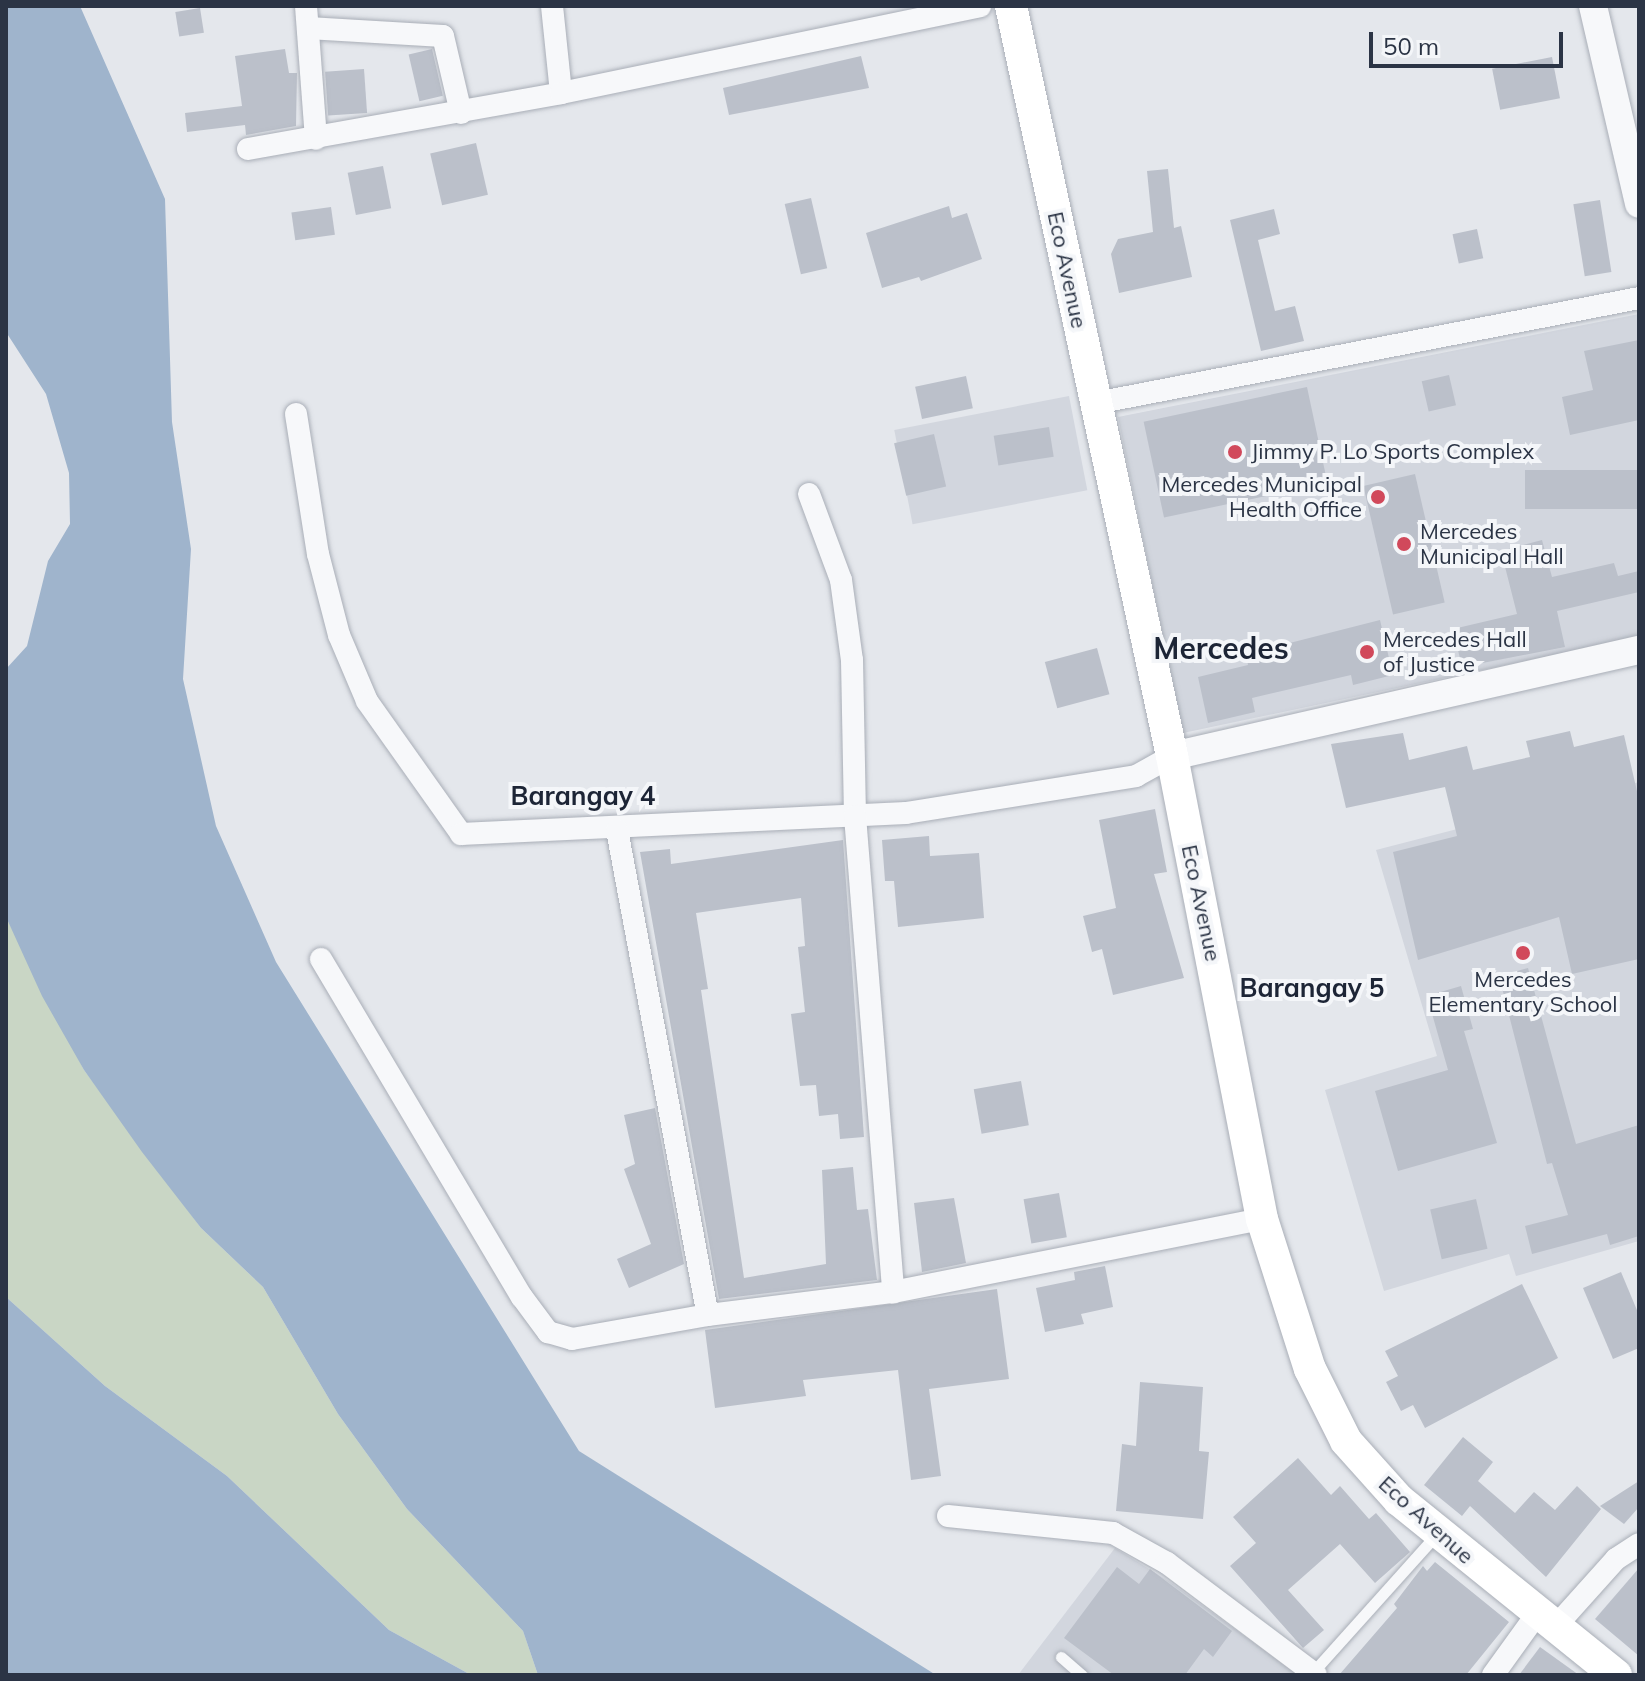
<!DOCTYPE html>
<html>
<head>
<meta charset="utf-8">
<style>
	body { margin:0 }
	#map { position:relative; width:1645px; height:1681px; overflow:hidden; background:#e4e7ec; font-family:Mulish,sans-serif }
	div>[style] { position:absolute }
	.built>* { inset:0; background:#d2d6de; transform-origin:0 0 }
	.green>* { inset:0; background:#c9d6c5 }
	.water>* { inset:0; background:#9fb4cc }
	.building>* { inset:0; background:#bbc0ca; transform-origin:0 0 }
	.roads { filter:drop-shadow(0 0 2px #a9aeb7) drop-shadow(0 0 2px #a9aeb7) }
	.service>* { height:11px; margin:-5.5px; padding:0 5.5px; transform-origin:5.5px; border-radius:5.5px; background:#f7f8fa }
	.minor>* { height:22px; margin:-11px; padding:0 11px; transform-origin:11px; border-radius:11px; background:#f7f8fa }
	.tertiary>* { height:28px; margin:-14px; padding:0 14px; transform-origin:14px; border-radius:14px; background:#f7f8fa }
	.secondary>* { height:32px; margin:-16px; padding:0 16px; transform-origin:16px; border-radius:16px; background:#fff }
	.dots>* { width:22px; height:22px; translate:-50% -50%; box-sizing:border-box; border:4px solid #f4f6f9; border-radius:50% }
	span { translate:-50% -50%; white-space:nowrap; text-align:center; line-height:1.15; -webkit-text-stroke:8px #f4f6f9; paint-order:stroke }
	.street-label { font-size:22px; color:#2b3445 }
	.poi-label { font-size:22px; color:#2b3445 }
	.left { translate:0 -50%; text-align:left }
	.right { translate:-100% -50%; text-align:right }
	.quarter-label { font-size:26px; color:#1d2536; font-weight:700 }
	.district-label { font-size:30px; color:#1d2536; font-weight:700 }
	.frame { position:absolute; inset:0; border:8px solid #2b3445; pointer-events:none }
	.scale { position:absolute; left:1369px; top:32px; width:194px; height:36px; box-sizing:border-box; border:4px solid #2b3445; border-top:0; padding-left:10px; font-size:24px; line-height:28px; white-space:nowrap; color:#2b3445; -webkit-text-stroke:6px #f4f6f9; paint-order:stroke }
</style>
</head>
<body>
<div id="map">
	<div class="built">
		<div style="clip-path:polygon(1639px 314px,1639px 637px,1183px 733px,1118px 417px)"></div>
		<div style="left:1069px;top:396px;width:96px;height:178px;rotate:79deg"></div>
		<div style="clip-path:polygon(1639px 782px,1639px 1241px,1516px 1276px,1509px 1254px,1384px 1291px,1325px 1090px,1437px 1056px,1376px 850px)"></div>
		<div style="clip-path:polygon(1115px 1548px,1170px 1582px,1298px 1675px,1018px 1675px)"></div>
	</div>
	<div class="green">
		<div style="clip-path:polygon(6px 917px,84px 1070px,201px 1228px,263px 1287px,338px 1414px,407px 1509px,523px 1631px,538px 1675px,471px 1675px,389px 1630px,227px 1476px,105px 1386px,6px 1297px)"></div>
	</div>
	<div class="water">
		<div style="clip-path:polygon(6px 6px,80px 6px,165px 199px,172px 422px,191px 549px,183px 679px,216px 826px,276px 962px,579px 1451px,936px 1675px,538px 1675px,523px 1631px,407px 1509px,338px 1414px,263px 1287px,201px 1228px,142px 1152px,84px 1070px,42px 996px,6px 917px,6px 669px,27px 646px,48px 561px,70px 524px,69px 473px,46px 394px,6px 332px)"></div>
		<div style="clip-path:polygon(6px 1297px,105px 1386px,227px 1476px,389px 1630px,471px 1675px,6px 1675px)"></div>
	</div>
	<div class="building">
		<div style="left:200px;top:8px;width:25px;height:25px;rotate:81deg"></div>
		<div style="clip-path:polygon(285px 49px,289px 73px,297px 73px,296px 126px,246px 135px,245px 125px,187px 132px,185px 113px,242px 106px,235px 56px)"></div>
		<div style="left:432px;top:49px;width:48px;height:24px;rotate:77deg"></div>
		<div style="clip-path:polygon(861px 56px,869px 88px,729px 115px,723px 88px)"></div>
		<div style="left:1552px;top:57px;width:42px;height:61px;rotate:79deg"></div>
		<div style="left:364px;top:69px;width:44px;height:39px;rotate:86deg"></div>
		<div style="left:476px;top:143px;width:53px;height:47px;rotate:77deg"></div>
		<div style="left:383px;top:166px;width:43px;height:36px;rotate:79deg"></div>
		<div style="clip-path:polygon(1168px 169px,1174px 228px,1181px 226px,1192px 277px,1119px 293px,1111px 254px,1118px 239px,1153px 232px,1147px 171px)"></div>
		<div style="left:811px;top:198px;width:72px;height:27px;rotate:77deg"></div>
		<div style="left:1600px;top:200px;width:73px;height:27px;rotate:81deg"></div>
		<div style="clip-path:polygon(949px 206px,952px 218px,967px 213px,982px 259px,921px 281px,919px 277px,882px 288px,866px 233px)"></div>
		<div style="left:331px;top:207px;width:28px;height:40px;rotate:82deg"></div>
		<div style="clip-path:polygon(1274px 209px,1280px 234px,1258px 240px,1275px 311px,1295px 306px,1304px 341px,1261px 351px,1230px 220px)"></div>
		<div style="left:1477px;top:229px;width:30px;height:25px;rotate:78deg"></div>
		<div style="clip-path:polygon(1639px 340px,1639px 420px,1570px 435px,1562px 397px,1593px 390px,1584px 351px)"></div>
		<div style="left:1449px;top:375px;width:31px;height:28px;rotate:77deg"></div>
		<div style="left:966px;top:376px;width:33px;height:52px;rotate:78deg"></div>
		<div style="left:1307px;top:387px;width:98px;height:167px;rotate:78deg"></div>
		<div style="left:1049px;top:427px;width:30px;height:56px;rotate:81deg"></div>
		<div style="left:934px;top:434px;width:54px;height:41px;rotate:77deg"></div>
		<div style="left:1639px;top:470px;width:39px;height:114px;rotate:90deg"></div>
		<div style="left:1415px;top:474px;width:132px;height:53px;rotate:77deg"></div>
		<div style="clip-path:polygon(1542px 540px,1552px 577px,1614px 563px,1618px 576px,1639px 571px,1639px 592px,1557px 611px,1565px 647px,1462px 667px,1453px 629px,1517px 614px,1501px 551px)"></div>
		<div style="clip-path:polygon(1380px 620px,1393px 675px,1353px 685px,1351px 675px,1252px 698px,1255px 712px,1208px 723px,1198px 677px,1248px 665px,1246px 654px)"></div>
		<div style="left:1097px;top:648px;width:48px;height:54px;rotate:75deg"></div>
		<div style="clip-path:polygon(1570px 731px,1574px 747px,1624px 735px,1639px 800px,1639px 959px,1572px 974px,1559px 917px,1418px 960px,1393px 852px,1457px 836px,1445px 787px,1346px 808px,1331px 744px,1403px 733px,1409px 760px,1467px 746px,1473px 770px,1530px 757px,1526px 741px)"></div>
		<div style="clip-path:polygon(1155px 809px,1167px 872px,1154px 874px,1184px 978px,1113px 995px,1102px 949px,1092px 952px,1083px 916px,1116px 908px,1099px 820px)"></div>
		<div style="clip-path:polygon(929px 836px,930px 856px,979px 853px,984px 918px,898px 927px,894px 881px,885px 881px,882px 840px)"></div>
		<div style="clip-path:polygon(843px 840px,864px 1137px,840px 1139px,838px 1114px,819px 1116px,816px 1085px,800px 1086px,791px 1014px,805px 1012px,798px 947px,805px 946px,801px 898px,696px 913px,708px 989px,701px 990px,744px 1278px,826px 1264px,822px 1170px,853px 1167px,857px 1210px,868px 1209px,877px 1280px,719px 1299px,640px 852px,670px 849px,671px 864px)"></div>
		<div style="clip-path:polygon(1528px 968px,1576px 1144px,1639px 1125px,1639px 1236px,1610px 1245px,1607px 1234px,1532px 1254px,1525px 1226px,1568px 1215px,1552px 1163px,1547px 1164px,1499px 976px)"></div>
		<div style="clip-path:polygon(1461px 986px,1473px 1029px,1464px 1031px,1497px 1143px,1398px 1171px,1375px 1091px,1448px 1070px,1427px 996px)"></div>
		<div style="left:1021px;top:1081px;width:45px;height:48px;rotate:80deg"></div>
		<div style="clip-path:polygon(655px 1108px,684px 1264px,629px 1288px,617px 1259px,651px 1244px,624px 1169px,635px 1164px,624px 1115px)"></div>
		<div style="left:1059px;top:1193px;width:45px;height:36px;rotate:80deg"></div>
		<div style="clip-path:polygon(954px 1198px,966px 1263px,922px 1272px,914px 1203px)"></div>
		<div style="left:1476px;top:1199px;width:51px;height:47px;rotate:77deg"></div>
		<div style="clip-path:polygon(1105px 1266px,1113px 1307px,1081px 1314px,1084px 1324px,1045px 1332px,1036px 1288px,1075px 1280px,1074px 1272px)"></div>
		<div style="clip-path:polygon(1621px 1272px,1639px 1315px,1639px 1348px,1613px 1359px,1583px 1288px)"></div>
		<div style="clip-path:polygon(1522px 1284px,1558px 1358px,1425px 1428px,1413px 1405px,1401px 1411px,1386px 1382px,1398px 1376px,1385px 1351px)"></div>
		<div style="clip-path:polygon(997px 1289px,1009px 1379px,929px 1389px,941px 1476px,911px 1480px,898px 1370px,803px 1380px,806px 1396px,715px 1408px,705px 1330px)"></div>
		<div style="clip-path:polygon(1140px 1382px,1203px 1387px,1199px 1451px,1209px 1452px,1203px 1519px,1116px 1511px,1122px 1444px,1136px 1446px)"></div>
		<div style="clip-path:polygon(1463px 1437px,1493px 1462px,1478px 1481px,1515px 1513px,1534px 1492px,1555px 1510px,1577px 1486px,1601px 1509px,1546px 1577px,1470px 1506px,1462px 1516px,1424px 1485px)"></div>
		<div style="clip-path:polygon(1298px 1458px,1331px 1495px,1340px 1486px,1369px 1519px,1376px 1513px,1410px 1552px,1375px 1583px,1340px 1544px,1288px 1590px,1324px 1630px,1303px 1648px,1230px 1566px,1256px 1543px,1233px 1517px)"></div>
		<div style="clip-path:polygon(1639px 1481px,1639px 1507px,1624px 1524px,1600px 1506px)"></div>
		<div style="clip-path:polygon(1435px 1562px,1509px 1622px,1466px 1675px,1339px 1675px,1397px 1608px,1394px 1604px,1423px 1566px,1427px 1571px)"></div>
		<div style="clip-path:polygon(1117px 1567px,1139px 1584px,1150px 1569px,1232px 1631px,1213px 1657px,1204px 1649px,1185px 1675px,1114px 1675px,1064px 1638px)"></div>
		<div style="clip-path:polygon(1639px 1568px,1639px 1656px,1595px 1619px)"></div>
		<div style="clip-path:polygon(1540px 1647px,1579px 1675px,1519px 1675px)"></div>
	</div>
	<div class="roads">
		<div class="service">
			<div style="left:1061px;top:1657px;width:28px;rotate:41deg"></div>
			<div style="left:1313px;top:1672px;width:184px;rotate:-48.1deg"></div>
		</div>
		<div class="minor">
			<div style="left:306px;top:6px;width:133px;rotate:85.7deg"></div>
			<div style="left:552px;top:6px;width:87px;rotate:84.1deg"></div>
			<div style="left:308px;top:28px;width:135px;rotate:3.4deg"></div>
			<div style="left:443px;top:36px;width:79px;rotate:76.8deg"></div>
			<div style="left:248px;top:149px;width:318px;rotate:-10.1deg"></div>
			<div style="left:561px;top:93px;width:428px;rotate:-11.7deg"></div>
			<div style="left:1096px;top:403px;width:553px;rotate:-10.94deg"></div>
			<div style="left:296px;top:414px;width:142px;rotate:81.1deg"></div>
			<div style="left:318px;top:554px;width:84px;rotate:75.5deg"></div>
			<div style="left:339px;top:635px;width:72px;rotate:67deg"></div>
			<div style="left:367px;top:701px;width:163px;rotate:54.7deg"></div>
			<div style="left:461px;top:834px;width:445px;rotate:-2.7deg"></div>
			<div style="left:906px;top:813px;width:233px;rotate:-9.1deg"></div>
			<div style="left:1136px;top:776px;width:41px;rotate:-29.1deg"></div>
			<div style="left:809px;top:494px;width:92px;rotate:69.6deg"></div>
			<div style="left:841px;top:580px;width:81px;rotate:82.2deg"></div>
			<div style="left:852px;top:660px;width:156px;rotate:88.9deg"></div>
			<div style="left:855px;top:816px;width:478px;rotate:85.4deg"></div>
			<div style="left:617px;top:830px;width:493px;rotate:79.4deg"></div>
			<div style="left:708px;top:1315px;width:186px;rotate:-7.1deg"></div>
			<div style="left:893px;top:1292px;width:376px;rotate:-11.2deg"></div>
			<div style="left:321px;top:959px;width:393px;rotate:59.3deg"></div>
			<div style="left:522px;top:1297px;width:44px;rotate:53.4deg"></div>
			<div style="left:548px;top:1332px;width:25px;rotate:16deg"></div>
			<div style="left:572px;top:1339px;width:138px;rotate:-10deg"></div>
			<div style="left:948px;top:1516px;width:166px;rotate:5.9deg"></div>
			<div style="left:1113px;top:1533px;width:62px;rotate:29.1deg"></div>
			<div style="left:1167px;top:1563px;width:186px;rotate:36.9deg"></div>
			<div style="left:1555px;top:1627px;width:91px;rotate:-48.1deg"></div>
			<div style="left:1616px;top:1559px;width:27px;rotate:-33deg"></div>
			<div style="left:1493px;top:1675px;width:75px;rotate:-54.2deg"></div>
		</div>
		<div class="tertiary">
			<div style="left:1593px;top:6px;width:203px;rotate:76.9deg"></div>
			<div style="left:1172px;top:756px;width:479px;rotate:-12.8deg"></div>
		</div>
		<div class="secondary">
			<div style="left:1011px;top:6px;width:767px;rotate:77.88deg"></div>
			<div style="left:1172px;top:756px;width:472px;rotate:79deg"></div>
			<div style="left:1262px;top:1219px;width:157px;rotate:72.3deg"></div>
			<div style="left:1310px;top:1369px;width:80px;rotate:63.4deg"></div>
			<div style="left:1346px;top:1441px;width:79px;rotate:48.1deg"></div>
			<div style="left:1399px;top:1500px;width:279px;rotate:38.9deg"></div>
		</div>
	</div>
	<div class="dots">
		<div style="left:1235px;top:452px;background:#d1495b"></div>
		<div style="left:1378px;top:497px;background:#d1495b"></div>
		<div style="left:1404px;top:544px;background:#d1495b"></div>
		<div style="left:1367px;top:652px;background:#d1495b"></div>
		<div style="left:1523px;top:953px;background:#d1495b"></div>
	</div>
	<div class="street-label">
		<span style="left:1067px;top:270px;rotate:78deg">Eco Avenue</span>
		<span style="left:1201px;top:903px;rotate:78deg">Eco Avenue</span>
		<span style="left:1426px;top:1520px;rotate:42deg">Eco Avenue</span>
	</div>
	<div class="poi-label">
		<span class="left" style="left:1251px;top:452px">Jimmy P. Lo Sports Complex</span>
		<span class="right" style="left:1362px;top:497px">Mercedes Municipal<br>Health Office</span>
		<span class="left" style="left:1420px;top:544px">Mercedes<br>Municipal Hall</span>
		<span class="left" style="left:1383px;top:652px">Mercedes Hall<br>of Justice</span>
		<span style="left:1523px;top:992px">Mercedes<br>Elementary School</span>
	</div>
	<div class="quarter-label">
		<span style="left:583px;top:796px">Barangay 4</span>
		<span style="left:1312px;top:988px">Barangay 5</span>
	</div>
	<div class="district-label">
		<span style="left:1221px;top:648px">Mercedes</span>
	</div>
	<div class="frame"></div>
	<div class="scale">50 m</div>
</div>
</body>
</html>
